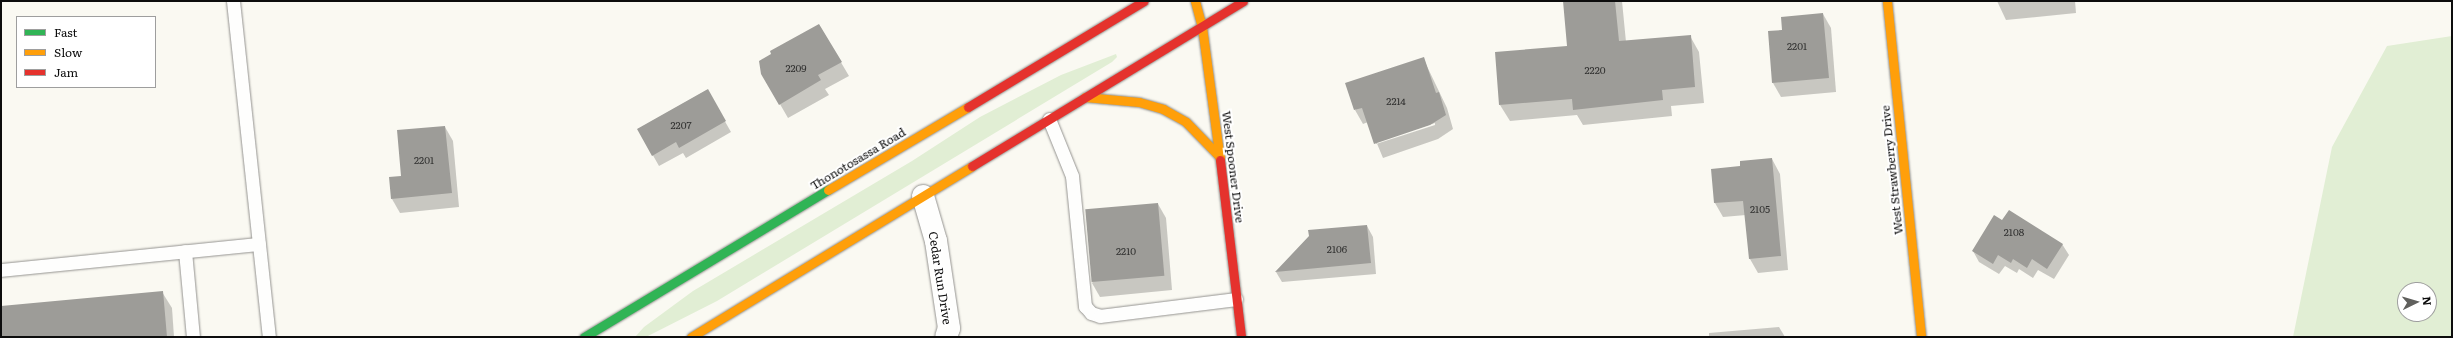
<!DOCTYPE html>
<html>
<head>
<meta charset="utf-8">
<style>
	body { margin:0 }
	#map { position:relative; width:2453px; height:338px; overflow:hidden; background:#faf9f2; font-family:Literata,serif }
	div>[style] { position:absolute }
	.green>* { inset:0; background:#e1eed4 }
	.shadow>* { inset:0; background:#0003 }
	.building>* { inset:0; background:#9d9c98; transform-origin:0 0 }
	.roads { filter:drop-shadow(0 0 1px #949390) drop-shadow(0 0 1px #949390) }
	.lane>* { height:13px; margin:-6.5px; padding:0 6.5px; transform-origin:6.5px; border-radius:6.5px; background:#fefefd }
	.street>* { height:22px; margin:-11px; padding:0 11px; transform-origin:11px; border-radius:11px; background:#fefefd }
	.fast>* { height:9px; margin:-4.5px; padding:0 4.5px; transform-origin:4.5px; border-radius:4.5px; background:#30b455 }
	.slow>* { height:9px; margin:-4.5px; padding:0 4.5px; transform-origin:4.5px; border-radius:4.5px; background:#ff9f0a }
	.jam>* { height:9px; margin:-4.5px; padding:0 4.5px; transform-origin:4.5px; border-radius:4.5px; background:#e5322d }
	span { translate:-50% -50%; white-space:nowrap; text-align:center; line-height:1.15; -webkit-text-stroke:4px #fff; paint-order:stroke }
	.number-label { font-size:10px; color:#313130 }
	.number-label span { -webkit-text-stroke-width:0 }
	.street-label { font-size:12px; color:#0d0d0d }
	.frame { position:absolute; inset:0; border:2px solid #0d0d0d; pointer-events:none }
	.legend { position:absolute; left:16px; top:16px; width:140px; height:72px; box-sizing:border-box; background:#fff; border:1px solid #9e9e9e; margin:0; padding:5px 7px; list-style:none; font-size:12px; color:#0d0d0d }
	.legend li { display:flex; align-items:center; gap:8px; height:20px }
	.legend b { width:20px; border:1px solid #9e9e9e }
	.north { position:absolute; left:2397px; top:282px; width:40px; height:40px; box-sizing:border-box; background:#fff; border:1px solid #9e9e9e; border-radius:50%; rotate:85deg; font-size:11px; font-weight:700; line-height:16px; text-align:center; color:#0d0d0d }
	.north::after { content:''; display:block; margin:auto; width:14px; height:18px; background:#60605d; clip-path:polygon(50% 0,100% 100%,50% 72%,0 100%) }
</style>
</head>
<body>
<div id="map">
	<div class="green">
		<div style="clip-path:polygon(evenodd,2452px 36px,2452px 337px,2293px 337px,2332px 147px,2387px 46px,2452px 36px,2405px 290px,2429px 290px,2429px 314px,2405px 314px,2405px 290px)"></div>
		<div style="clip-path:polygon(1116px 54px,1117px 57px,1112px 62px,717px 301px,646px 337px,635px 337px,644px 327px,693px 291px,912px 161px,980px 117px,1061px 75px)"></div>
	</div>
	<div class="shadow">
		<div style="clip-path:polygon(1564px 1px,1622px 1px,1626px 42px,1690px 36px,1699px 52px,1704px 103px,1671px 106px,1672px 116px,1583px 125px,1577px 115px,1510px 121px,1500px 105px,1568px 47px)"></div>
		<div style="clip-path:polygon(1997px 1px,2075px 1px,2076px 13px,2006px 20px)"></div>
		<div style="clip-path:polygon(1823px 14px,1831px 28px,1836px 92px,1781px 97px,1773px 83px,1783px 31px)"></div>
		<div style="clip-path:polygon(819px 25px,849px 76px,825px 89px,829px 95px,788px 118px,762px 73px)"></div>
		<div style="clip-path:polygon(evenodd,1423px 58px,1447px 108px,1453px 129px,1438px 139px,1383px 158px,1368px 122px,1363px 124px,1355px 110px,1423px 58px,1435px 123px,1435px 125px,1376px 144px,1376px 142px,1435px 123px)"></div>
		<div style="clip-path:polygon(707px 90px,731px 132px,686px 158px,683px 153px,659px 166px,638px 129px)"></div>
		<div style="clip-path:polygon(445px 127px,453px 141px,459px 207px,400px 213px,392px 199px)"></div>
		<div style="clip-path:polygon(1772px 159px,1780px 174px,1788px 270px,1758px 273px,1750px 259px,1746px 215px,1723px 217px,1715px 203px,1712px 170px,1742px 167px)"></div>
		<div style="clip-path:polygon(1158px 204px,1166px 218px,1172px 290px,1100px 297px,1092px 283px)"></div>
		<div style="clip-path:polygon(2003px 222px,2062px 244px,2069px 255px,2054px 279px,2038px 270px,2033px 278px,2019px 269px,2017px 273px,2005px 266px,1999px 274px,1979px 262px,1973px 251px)"></div>
		<div style="clip-path:polygon(1367px 226px,1373px 237px,1376px 274px,1282px 282px,1276px 272px)"></div>
		<div style="clip-path:polygon(162px 292px,172px 308px,174px 337px,1px 337px,1px 307px)"></div>
		<div style="clip-path:polygon(1779px 327px,1785px 337px,1709px 337px,1709px 333px)"></div>
	</div>
	<div class="building">
		<div style="clip-path:polygon(1563px 1px,1615px 1px,1619px 41px,1691px 35px,1695px 87px,1662px 90px,1663px 100px,1573px 110px,1572px 99px,1499px 105px,1495px 52px,1567px 46px)"></div>
		<div style="clip-path:polygon(1823px 13px,1829px 78px,1772px 83px,1768px 31px,1782px 30px,1781px 17px)"></div>
		<div style="clip-path:polygon(819px 24px,842px 62px,818px 75px,821px 80px,779px 105px,761px 74px,759px 61px,771px 54px,770px 51px)"></div>
		<div style="clip-path:polygon(1424px 57px,1436px 93px,1439px 92px,1446px 115px,1430px 125px,1374px 144px,1362px 108px,1354px 110px,1345px 83px)"></div>
		<div style="clip-path:polygon(708px 89px,726px 121px,679px 148px,676px 142px,652px 156px,637px 129px)"></div>
		<div style="clip-path:polygon(445px 126px,452px 193px,391px 199px,389px 177px,401px 176px,397px 130px)"></div>
		<div style="clip-path:polygon(1772px 158px,1781px 256px,1749px 259px,1743px 201px,1714px 203px,1711px 169px,1740px 166px,1740px 161px)"></div>
		<div style="left:1158px;top:203px;width:73px;height:73px;rotate:85deg"></div>
		<div style="clip-path:polygon(2009px 210px,2063px 244px,2047px 269px,2032px 259px,2027px 268px,2013px 259px,2011px 263px,1998px 255px,1993px 264px,1972px 251px,1994px 215px,2002px 220px)"></div>
		<div style="clip-path:polygon(1367px 225px,1371px 263px,1275px 272px,1309px 236px,1308px 230px)"></div>
		<div style="clip-path:polygon(163px 291px,167px 337px,1px 337px,1px 306px)"></div>
	</div>
	<div class="roads">
		<div class="lane">
			<div style="left:233px;top:1px;width:338px;rotate:83.9deg"></div>
			<div style="left:1049px;top:119px;width:61px;rotate:68deg"></div>
			<div style="left:1072px;top:176px;width:131px;rotate:84.3deg"></div>
			<div style="left:1085px;top:306px;width:9px;rotate:49deg"></div>
			<div style="left:1091px;top:313px;width:9px;rotate:18deg"></div>
			<div style="left:1100px;top:316px;width:137px;rotate:-7.1deg"></div>
			<div style="left:185px;top:251px;width:86px;rotate:84.7deg"></div>
			<div style="left:1px;top:270px;width:259px;rotate:-5.8deg"></div>
		</div>
		<div class="street">
			<div style="left:923px;top:196px;width:47px;rotate:73.9deg"></div>
			<div style="left:936px;top:241px;width:88px;rotate:81.5deg"></div>
			<div style="left:949px;top:328px;width:9px;rotate:108deg"></div>
		</div>
		<div class="fast">
			<div style="left:584px;top:337px;width:285px;rotate:-31.1deg"></div>
		</div>
		<div class="slow">
			<div style="left:1195px;top:1px;width:27px;rotate:75deg"></div>
			<div style="left:1202px;top:27px;width:134px;rotate:82.3deg"></div>
			<div style="left:1887px;top:1px;width:338px;rotate:84.2deg"></div>
			<div style="left:1085px;top:97px;width:54px;rotate:5.3deg"></div>
			<div style="left:1139px;top:102px;width:25px;rotate:16deg"></div>
			<div style="left:1163px;top:109px;width:26px;rotate:29deg"></div>
			<div style="left:1186px;top:122px;width:49px;rotate:45.8deg"></div>
			<div style="left:828px;top:190px;width:163px;rotate:-30.7deg"></div>
			<div style="left:691px;top:337px;width:329px;rotate:-31.3deg"></div>
		</div>
		<div class="jam">
			<div style="left:968px;top:107px;width:205px;rotate:-31.1deg"></div>
			<div style="left:1220px;top:160px;width:178px;rotate:83.2deg"></div>
			<div style="left:972px;top:166px;width:317px;rotate:-31.3deg"></div>
		</div>
	</div>
	<div class="number-label">
		<span style="left:1797px;top:46px">2201</span>
		<span style="left:796px;top:68px">2209</span>
		<span style="left:1595px;top:70px">2220</span>
		<span style="left:1396px;top:101px">2214</span>
		<span style="left:681px;top:125px">2207</span>
		<span style="left:424px;top:160px">2201</span>
		<span style="left:1760px;top:209px">2105</span>
		<span style="left:2014px;top:232px">2108</span>
		<span style="left:1337px;top:249px">2106</span>
		<span style="left:1126px;top:251px">2210</span>
	</div>
	<div class="street-label">
		<span style="left:858px;top:159px;rotate:-31deg">Thonotosassa Road</span>
		<span style="left:1233px;top:167px;rotate:83deg">West Spooner Drive</span>
		<span style="left:1892px;top:170px;rotate:-96deg">West Strawberry Drive</span>
		<span style="left:940px;top:278px;rotate:81deg">Cedar Run Drive</span>
	</div>
	<div class="frame"></div>
	<ul class="legend">
	<li><b style="height:5px;background:#30b455"></b>Fast</li>
	<li><b style="height:5px;background:#ff9f0a"></b>Slow</li>
	<li><b style="height:5px;background:#e5322d"></b>Jam</li>
	</ul>
	<div class="north">N</div>
</div>
</body>
</html>
